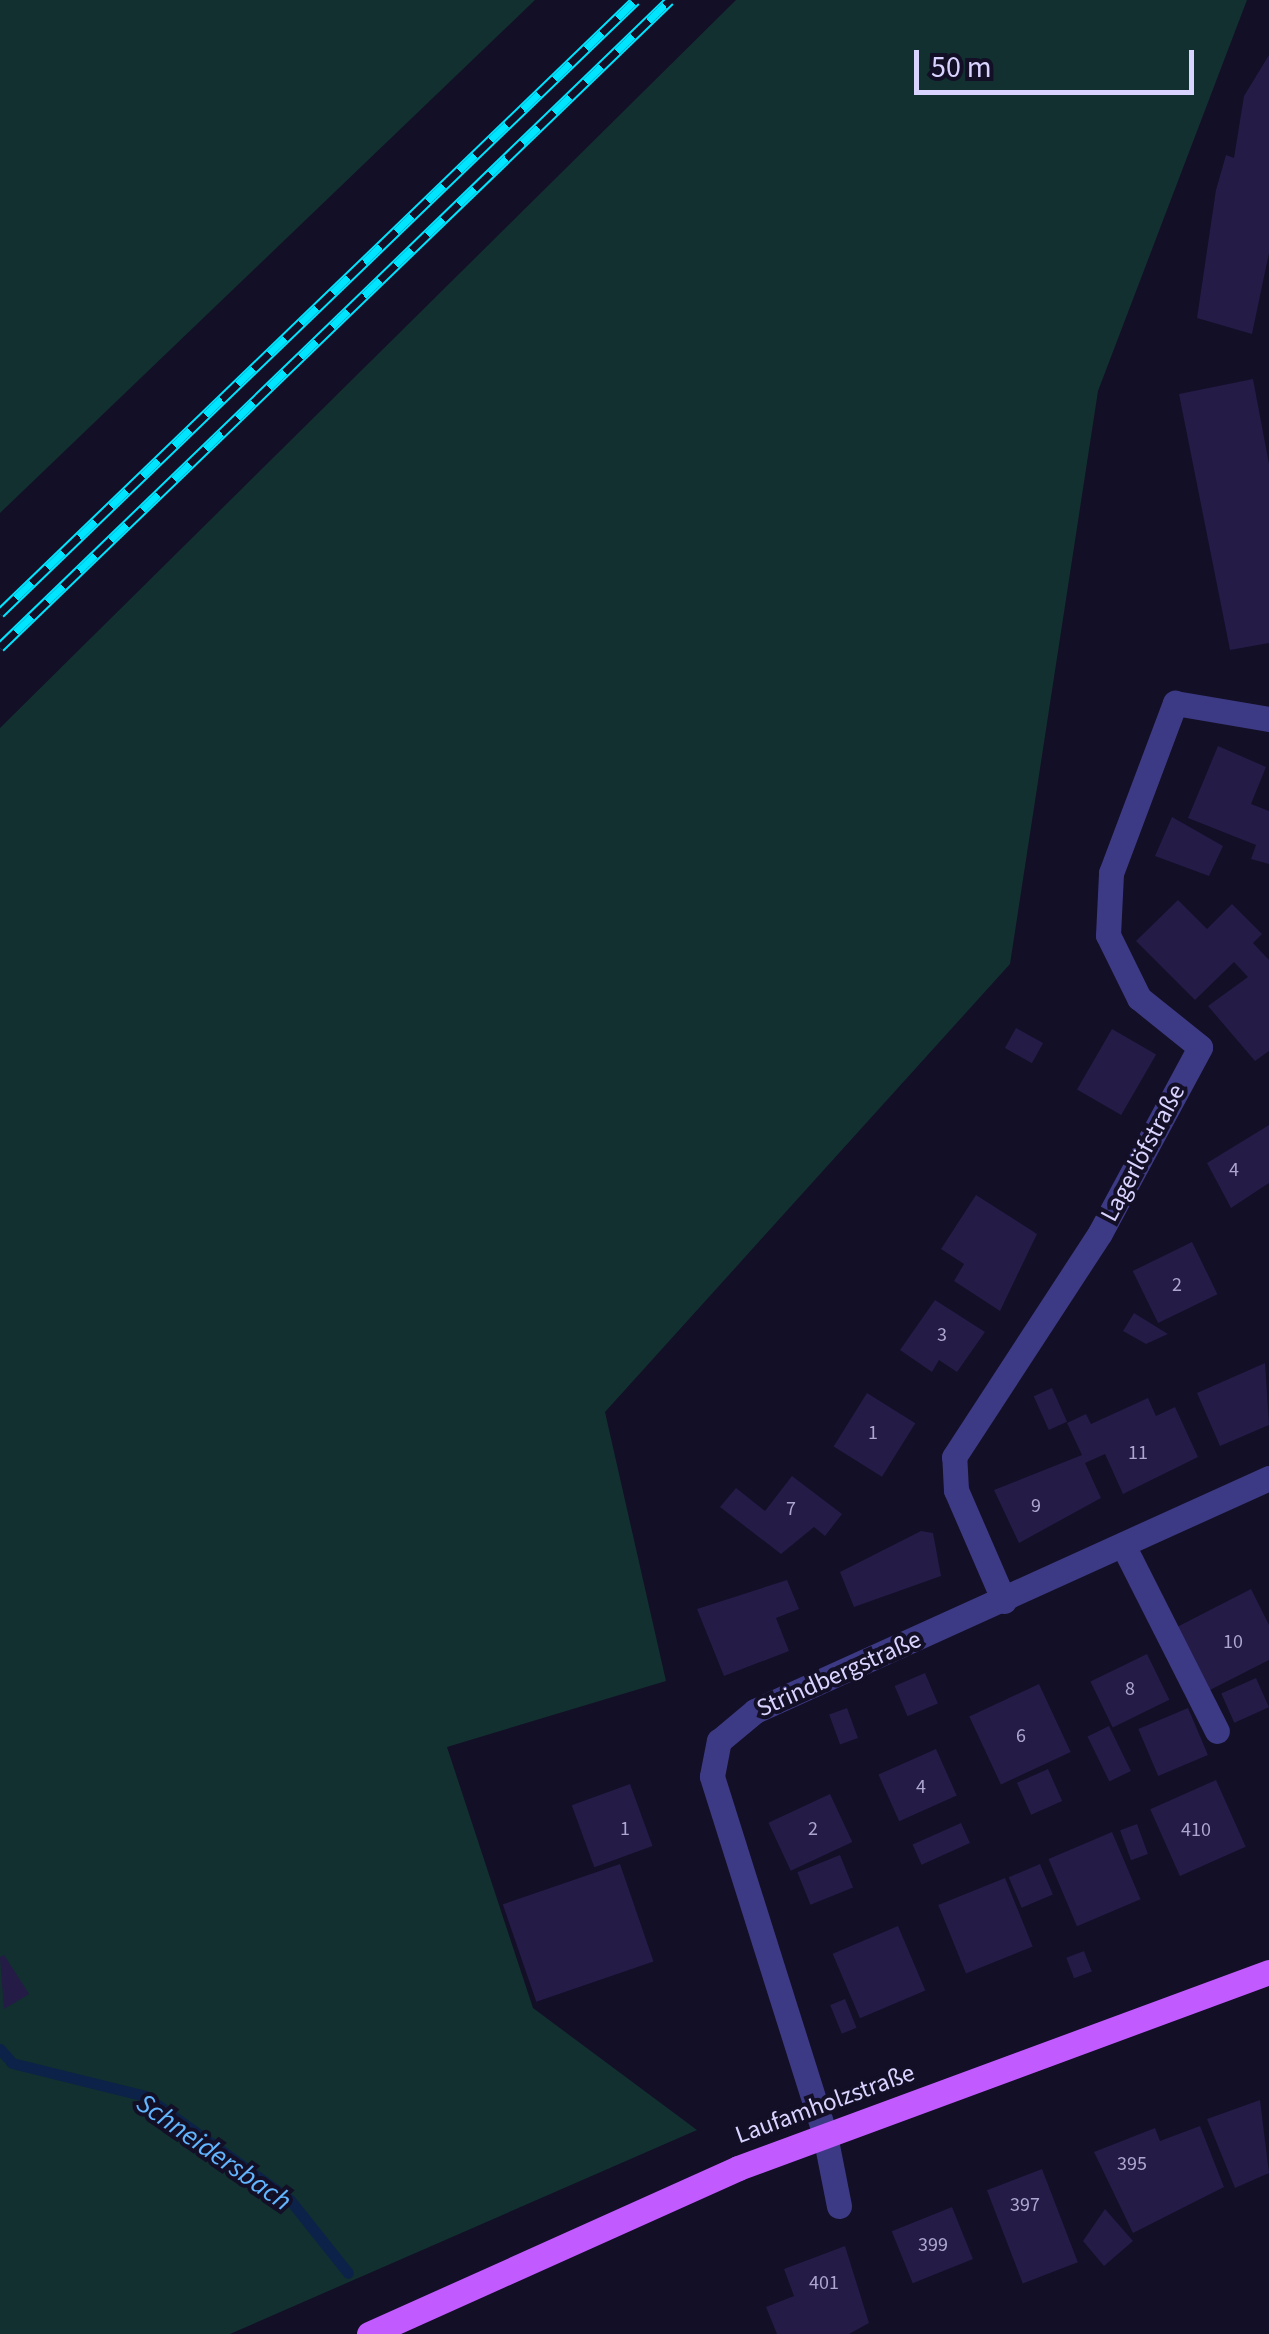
<!DOCTYPE html>
<html>
<head>
<meta charset="utf-8">
<style>
	body { margin:0 }
	#map { position:relative; width:1269px; height:2334px; overflow:hidden; background:#130f26; font-family:"Source Sans 3",sans-serif }
	div>[style] { position:absolute }
	.green>* { inset:0; background:#12302f }
	.stream>* { height:11px; margin:-5.5px; padding:0 5.5px; transform-origin:5.5px; border-radius:5.5px; background:#0c2248 }
	.building>* { inset:0; background:#241b47; transform-origin:0 0 }
	.minor>* { height:25px; margin:-12.5px; padding:0 12.5px; transform-origin:12.5px; border-radius:12.5px; background:#3d3a85 }
	.major>* { height:25px; margin:-12.5px; padding:0 12.5px; transform-origin:12.5px; border-radius:12.5px; background:#c25bff }
	.rail>* { height:11px; margin-top:-5.5px; transform-origin:0; background:repeating-linear-gradient(90deg,#130f26 0 22px,#00e5ff 0 44px); box-sizing:border-box; border-block:2px solid #00e5ff }
	span { translate:-50% -50%; white-space:nowrap; text-align:center; line-height:1.15; -webkit-text-stroke:8px #130f26; paint-order:stroke }
	.number-label { font-size:20px; color:#aca6d1 }
	.number-label span { -webkit-text-stroke-width:0 }
	.street-label { font-size:25px; color:#d9d4ff }
	.water-label { font-size:28px; color:#62b6ff; font-style:italic }
	.scale { position:absolute; left:914px; top:50px; width:280px; height:45px; box-sizing:border-box; border:5px solid #d9d4ff; border-top:0; padding-left:12px; font-size:30px; line-height:35px; white-space:nowrap; color:#d9d4ff; -webkit-text-stroke:8px #130f26; paint-order:stroke }
</style>
</head>
<body>
<div id="map">
	<div class="green">
		<div style="clip-path:polygon(0 0,535px 0,0 513px)"></div>
		<div style="clip-path:polygon(736px 0,1247px 0,1098px 391px,1010px 964px,605px 1412px,666px 1681px,447px 1747px,533px 2008px,697px 2130px,230px 2334px,0 2334px,0 728px)"></div>
	</div>
	<div class="stream">
		<div style="left:0;top:2049px;width:18px;rotate:49deg"></div>
		<div style="left:12px;top:2063px;width:137px;rotate:13.9deg"></div>
		<div style="left:145px;top:2096px;width:178px;rotate:35.6deg"></div>
		<div style="left:290px;top:2200px;width:93px;rotate:51.5deg"></div>
	</div>
	<div class="building">
		<div style="clip-path:polygon(1269px 55px,1269px 253px,1252px 334px,1197px 318px,1216px 190px,1226px 155px,1234px 158px,1244px 96px)"></div>
		<div style="clip-path:polygon(1253px 379px,1269px 464px,1269px 643px,1230px 650px,1179px 394px)"></div>
		<div style="clip-path:polygon(1218px 746px,1266px 767px,1251px 804px,1269px 811px,1269px 864px,1251px 859px,1256px 845px,1188px 818px)"></div>
		<div style="clip-path:polygon(1172px 817px,1223px 846px,1209px 876px,1155px 856px)"></div>
		<div style="clip-path:polygon(1178px 900px,1207px 929px,1232px 904px,1262px 934px,1253px 943px,1269px 960px,1269px 1051px,1255px 1061px,1208px 1006px,1248px 977px,1234px 962px,1195px 1000px,1136px 941px)"></div>
		<div style="left:1016px;top:1028px;width:31px;height:23px;rotate:29deg"></div>
		<div style="left:1112px;top:1029px;width:51px;height:70px;rotate:30deg"></div>
		<div style="clip-path:polygon(1269px 1125px,1269px 1183px,1231px 1208px,1207px 1163px)"></div>
		<div style="clip-path:polygon(976px 1195px,1037px 1234px,1000px 1311px,954px 1281px,964px 1264px,941px 1249px)"></div>
		<div style="left:1192px;top:1242px;width:58px;height:66px;rotate:64deg"></div>
		<div style="clip-path:polygon(935px 1300px,985px 1332px,957px 1372px,939px 1360px,932px 1372px,900px 1350px)"></div>
		<div style="clip-path:polygon(1134px 1313px,1168px 1334px,1146px 1344px,1123px 1331px)"></div>
		<div style="clip-path:polygon(1265px 1363px,1269px 1425px,1220px 1446px,1197px 1393px)"></div>
		<div style="left:1052px;top:1388px;width:37px;height:20px;rotate:66deg"></div>
		<div style="left:867px;top:1393px;width:57px;height:63px;rotate:32deg"></div>
		<div style="clip-path:polygon(1148px 1398px,1156px 1416px,1175px 1407px,1198px 1457px,1123px 1494px,1105px 1454px,1085px 1463px,1101px 1498px,1019px 1543px,994px 1490px,1082px 1455px,1067px 1423px,1086px 1414px,1091px 1424px)"></div>
		<div style="clip-path:polygon(792px 1476px,842px 1514px,825px 1536px,814px 1527px,781px 1554px,720px 1507px,736px 1488px,765px 1511px)"></div>
		<div style="clip-path:polygon(921px 1531px,933px 1533px,941px 1576px,854px 1607px,840px 1572px)"></div>
		<div style="clip-path:polygon(787px 1580px,799px 1609px,776px 1618px,789px 1651px,724px 1676px,697px 1609px)"></div>
		<div style="clip-path:polygon(1251px 1589px,1269px 1625px,1269px 1660px,1208px 1691px,1175px 1628px)"></div>
		<div style="left:1147px;top:1654px;width:51px;height:63px;rotate:64deg"></div>
		<div style="left:925px;top:1673px;width:33px;height:33px;rotate:67deg"></div>
		<div style="left:1256px;top:1678px;width:32px;height:38px;rotate:66deg"></div>
		<div style="left:1039px;top:1684px;width:75px;height:77px;rotate:65deg"></div>
		<div style="left:847px;top:1708px;width:32px;height:19px;rotate:70deg"></div>
		<div style="left:1188px;top:1708px;width:51px;height:54px;rotate:67deg"></div>
		<div style="left:1109px;top:1726px;width:50px;height:24px;rotate:64deg"></div>
		<div style="left:936px;top:1749px;width:51px;height:63px;rotate:66deg"></div>
		<div style="left:1048px;top:1769px;width:35px;height:34px;rotate:66deg"></div>
		<div style="left:1216px;top:1780px;width:73px;height:72px;rotate:66deg"></div>
		<div style="left:630px;top:1784px;width:66px;height:62px;rotate:70deg"></div>
		<div style="left:830px;top:1794px;width:53px;height:68px;rotate:65deg"></div>
		<div style="left:961px;top:1823px;width:22px;height:53px;rotate:66deg"></div>
		<div style="left:1137px;top:1824px;width:32px;height:18px;rotate:70deg"></div>
		<div style="left:1112px;top:1832px;width:73px;height:69px;rotate:67deg"></div>
		<div style="left:840px;top:1855px;width:35px;height:46px;rotate:68deg"></div>
		<div style="left:620px;top:1864px;width:103px;height:124px;rotate:71deg"></div>
		<div style="left:1040px;top:1864px;width:33px;height:34px;rotate:67deg"></div>
		<div style="left:1005px;top:1878px;width:74px;height:72px;rotate:68deg"></div>
		<div style="left:898px;top:1926px;width:70px;height:71px;rotate:67deg"></div>
		<div style="left:1084px;top:1951px;width:22px;height:19px;rotate:69deg"></div>
		<div style="clip-path:polygon(4px 1955px,29px 1994px,4px 2009px,0 1957px)"></div>
		<div style="left:845px;top:1999px;width:31px;height:16px;rotate:68deg"></div>
		<div style="clip-path:polygon(1260px 2100px,1269px 2173px,1235px 2188px,1207px 2119px)"></div>
		<div style="clip-path:polygon(1200px 2126px,1224px 2187px,1133px 2233px,1094px 2152px,1155px 2128px,1160px 2141px)"></div>
		<div style="left:1042px;top:2169px;width:100px;height:59px;rotate:69deg"></div>
		<div style="left:952px;top:2207px;width:56px;height:65px;rotate:68deg"></div>
		<div style="clip-path:polygon(1105px 2209px,1133px 2241px,1104px 2266px,1083px 2241px)"></div>
		<div style="clip-path:polygon(845px 2246px,869px 2323px,849px 2334px,777px 2334px,766px 2307px,794px 2296px,784px 2269px)"></div>
	</div>
	<div class="minor">
		<div style="left:1124px;top:1547px;width:206px;rotate:63.2deg"></div>
		<div style="left:1004px;top:1601px;width:121px;rotate:-113.4deg"></div>
		<div style="left:956px;top:1490px;width:33px;rotate:-93deg"></div>
		<div style="left:954px;top:1457px;width:267px;rotate:-56.9deg"></div>
		<div style="left:1100px;top:1233px;width:211px;rotate:-61.7deg"></div>
		<div style="left:1200px;top:1047px;width:78px;rotate:-141.2deg"></div>
		<div style="left:1139px;top:998px;width:70px;rotate:-116.2deg"></div>
		<div style="left:1108px;top:935px;width:62px;rotate:-87.2deg"></div>
		<div style="left:1111px;top:873px;width:182px;rotate:-69.4deg"></div>
		<div style="left:1175px;top:703px;width:95px;rotate:9.7deg"></div>
		<div style="left:839px;top:2206px;width:72px;rotate:-101.2deg"></div>
		<div style="left:825px;top:2135px;width:376px;rotate:-107.5deg"></div>
		<div style="left:712px;top:1776px;width:36px;rotate:-79deg"></div>
		<div style="left:719px;top:1741px;width:47px;rotate:-39.8deg"></div>
		<div style="left:755px;top:1711px;width:564px;rotate:-24.39deg"></div>
	</div>
	<div class="major">
		<div style="left:369px;top:2334px;width:405px;rotate:-24.2deg"></div>
		<div style="left:738px;top:2168px;width:566px;rotate:-20.26deg"></div>
	</div>
	<div class="rail">
		<div style="left:0;top:613px;width:883px;rotate:-43.95deg"></div>
		<div style="left:0;top:647px;width:931px;rotate:-44deg"></div>
	</div>
	<div class="number-label">
		<span style="left:1234px;top:1170px">4</span>
		<span style="left:1177px;top:1285px">2</span>
		<span style="left:942px;top:1335px">3</span>
		<span style="left:873px;top:1433px">1</span>
		<span style="left:1138px;top:1453px">11</span>
		<span style="left:1036px;top:1506px">9</span>
		<span style="left:791px;top:1509px">7</span>
		<span style="left:1233px;top:1642px">10</span>
		<span style="left:1130px;top:1689px">8</span>
		<span style="left:1021px;top:1736px">6</span>
		<span style="left:921px;top:1787px">4</span>
		<span style="left:625px;top:1829px">1</span>
		<span style="left:813px;top:1829px">2</span>
		<span style="left:1196px;top:1830px">410</span>
		<span style="left:1132px;top:2164px">395</span>
		<span style="left:1025px;top:2205px">397</span>
		<span style="left:933px;top:2245px">399</span>
		<span style="left:824px;top:2283px">401</span>
	</div>
	<div class="street-label">
		<span style="left:1143px;top:1153px;rotate:-62deg">Lagerlöfstraße</span>
		<span style="left:839px;top:1674px;rotate:-24deg">Strindbergstraße</span>
		<span style="left:825px;top:2104px;rotate:-20deg">Laufamholzstraße</span>
	</div>
	<div class="water-label">
		<span style="left:214px;top:2152px;rotate:35deg">Schneidersbach</span>
	</div>
	<div class="scale">50 m</div>
</div>
</body>
</html>
